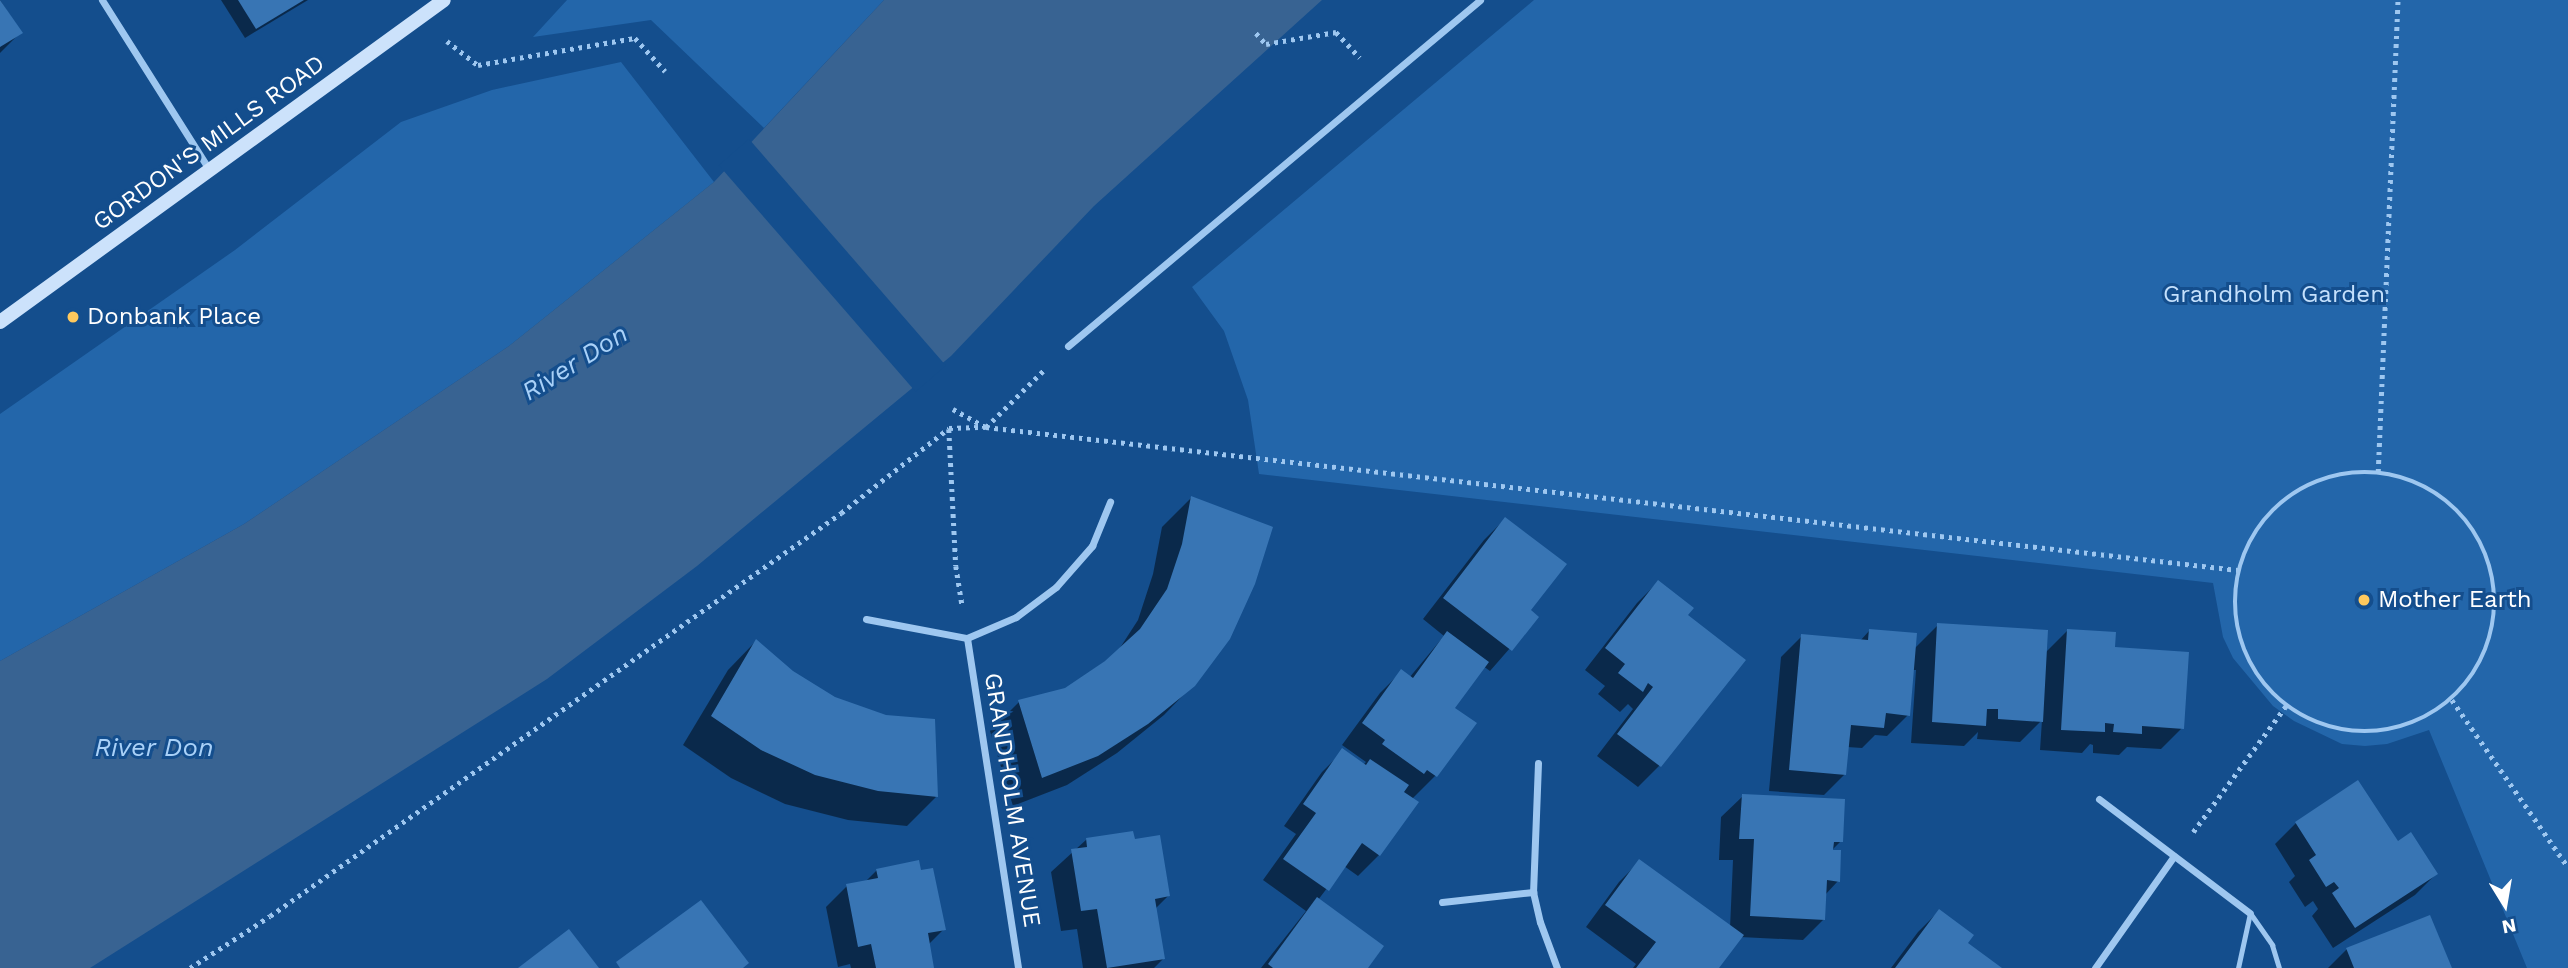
<!DOCTYPE html>
<html>
<head>
<meta charset="utf-8">
<style>
	body { margin:0 }
	#map { position:relative; width:2568px; height:968px; overflow:hidden; background:#144e8d; font-family:"Work Sans",sans-serif }
	div>[style] { position:absolute }
	.green>* { inset:0; background:#2366aa }
	.water>* { inset:0; background:#386392 }
	.pier>* { inset:0; background:#144e8d; transform-origin:0 0 }
	.shadow>* { inset:0; background:#0007 }
	.building>* { inset:0; background:#3875b4 }
	.path>* { height:4.5px; margin-top:-2.25px; transform-origin:0; background:repeating-linear-gradient(90deg,#9ec7f0 0 3.5px,transparent 0 8.5px) }
	.path>.ring { margin:-2.25px; padding:0; box-sizing:content-box; background:none; border:4.5px solid #9ec7f0; border-radius:50% }
	.lane>* { height:5px; margin:-2.5px; padding:0 2.5px; transform-origin:2.5px; border-radius:2.5px; background:#9ec7f0 }
	.street>* { height:7px; margin:-3.5px; padding:0 3.5px; transform-origin:3.5px; border-radius:3.5px; background:#9ec7f0 }
	.secondary>* { height:14px; margin:-7px; padding:0 7px; transform-origin:7px; border-radius:7px; background:#cce2fb }
	.dots>* { width:19px; height:19px; translate:-50% -50%; box-sizing:border-box; border:4px solid #144e8d; border-radius:50% }
	span { translate:-50% -50%; white-space:nowrap; text-align:center; line-height:1.15; -webkit-text-stroke:6px #144e8d; paint-order:stroke }
	.street-label { font-size:24px; color:#fff }
	.park-label { font-size:24px; color:#c4e0fc }
	.poi-label { font-size:24px; color:#fff }
	.left { translate:0 -50%; text-align:left }
	.water-label { font-size:26px; color:#a9d1f8; font-style:italic }
	.north { position:absolute; left:2470px; top:870px; width:70px; height:70px; -webkit-text-stroke:5px #144e8d; paint-order:stroke; rotate:169deg; font-size:19px; font-weight:700; line-height:28px; text-align:center; color:#fff }
	.north::after { content:''; display:block; margin:auto; width:24px; height:32px; background:#fff; clip-path:polygon(50% 0,100% 100%,50% 72%,0 100%) }
</style>
</head>
<body>
<div id="map">
	<div class="green">
		<div style="clip-path:polygon(567px 0,884px 0,764px 128px,651px 20px,533px 37px)"></div>
		<div style="clip-path:polygon(1534px 0,2568px 0,2568px 968px,2527px 968px,2429px 730px,2387px 744px,2365px 746px,2342px 744px,2294px 721px,2273px 706px,2233px 658px,2223px 637px,2213px 583px,1259px 474px,1248px 400px,1224px 331px,1192px 287px)"></div>
		<div style="clip-path:polygon(621px 62px,714px 182px,509px 346px,244px 524px,0 661px,0 414px,235px 250px,401px 122px,492px 90px)"></div>
	</div>
	<div class="water">
		<div style="clip-path:polygon(884px 0,1322px 0,1094px 206px,951px 356px,697px 566px,547px 679px,90px 968px,0 968px,0 661px,244px 524px,509px 346px,714px 182px)"></div>
	</div>
	<div class="pier">
		<div style="left:749px;top:139px;width:300px;height:40px;rotate:49deg"></div>
	</div>
	<div class="shadow">
		<div style="clip-path:polygon(0 0,21px 32px,0 53px)"></div>
		<div style="clip-path:polygon(221px 0,308px 0,245px 38px)"></div>
		<div style="clip-path:polygon(1191px 498px,1193px 685px,1164px 715px,1117px 753px,1067px 785px,1013px 806px,990px 731px,1019px 702px,1065px 689px,1116px 654px,1138px 620px,1153px 574px,1162px 527px)"></div>
		<div style="clip-path:polygon(1505px 519px,1528px 610px,1537px 617px,1490px 671px,1483px 666px,1453px 708px,1435px 776px,1412px 799px,1379px 855px,1358px 876px,1344px 866px,1318px 900px,1366px 968px,1261px 968px,1306px 911px,1263px 880px,1296px 834px,1284px 826px,1322px 772px,1343px 751px,1363px 765px,1366px 762px,1342px 745px,1380px 693px,1401px 672px,1409px 678px,1444px 636px,1423px 619px,1484px 540px)"></div>
		<div style="clip-path:polygon(1658px 582px,1686px 616px,1659px 766px,1638px 787px,1597px 756px,1633px 709px,1628px 704px,1620px 712px,1598px 694px,1605px 686px,1585px 670px,1637px 603px)"></div>
		<div style="clip-path:polygon(1938px 625px,2045px 653px,2068px 630px,2113px 649px,2182px 728px,2161px 749px,2127px 747px,2119px 755px,2093px 753px,2093px 745px,2090px 744px,2082px 753px,2040px 750px,2042px 720px,2020px 742px,1977px 739px,1978px 732px,1964px 746px,1911px 743px,1916px 670px,1912px 670px,1908px 715px,1887px 736px,1875px 735px,1862px 748px,1847px 747px,1845px 774px,1824px 795px,1769px 791px,1781px 657px,1802px 636px,1860px 641px,1869px 631px,1914px 649px)"></div>
		<div style="clip-path:polygon(756px 641px,936px 797px,907px 826px,848px 820px,785px 804px,731px 778px,683px 745px,728px 670px)"></div>
		<div style="clip-path:polygon(1743px 796px,1841px 841px,1831px 851px,1838px 881px,1825px 895px,1824px 919px,1803px 940px,1740px 937px,1717px 968px,1633px 968px,1636px 964px,1586px 927px,1619px 882px,1640px 861px,1730px 928px,1733px 860px,1719px 860px,1721px 817px)"></div>
		<div style="clip-path:polygon(2296px 823px,2436px 874px,2415px 895px,2333px 948px,2312px 916px,2318px 909px,2313px 901px,2305px 907px,2289px 882px,2295px 876px,2275px 844px)"></div>
		<div style="clip-path:polygon(1087px 839px,1133px 841px,1168px 896px,1155px 909px,1163px 959px,1154px 968px,1083px 968px,1077px 929px,1061px 931px,1051px 872px)"></div>
		<div style="clip-path:polygon(877px 870px,920px 872px,944px 929px,928px 945px,933px 968px,851px 968px,850px 964px,838px 967px,826px 907px,847px 886px,864px 883px)"></div>
		<div style="clip-path:polygon(1939px 911px,1966px 943px,1999px 968px,1891px 968px,1918px 932px)"></div>
		<div style="clip-path:polygon(2347px 949px,2450px 968px,2328px 968px)"></div>
	</div>
	<div class="building">
		<div style="clip-path:polygon(0 0,23px 33px,0 47px)"></div>
		<div style="clip-path:polygon(238px 0,304px 0,256px 29px)"></div>
		<div style="clip-path:polygon(1191px 496px,1273px 527px,1255px 584px,1230px 639px,1195px 686px,1148px 724px,1098px 756px,1042px 778px,1018px 700px,1065px 688px,1105px 661px,1140px 629px,1167px 589px,1182px 544px)"></div>
		<div style="clip-path:polygon(1505px 517px,1567px 564px,1531px 610px,1539px 617px,1512px 651px,1443px 598px)"></div>
		<div style="clip-path:polygon(1658px 580px,1694px 608px,1688px 615px,1746px 660px,1661px 767px,1617px 734px,1653px 687px,1648px 683px,1643px 692px,1618px 673px,1625px 664px,1605px 648px)"></div>
		<div style="clip-path:polygon(1937px 623px,2048px 630px,2043px 722px,1998px 719px,1998px 709px,1987px 709px,1986px 726px,1932px 722px)"></div>
		<div style="clip-path:polygon(1869px 629px,1917px 633px,1910px 716px,1886px 713px,1884px 728px,1851px 725px,1846px 775px,1789px 770px,1801px 634px,1868px 640px)"></div>
		<div style="clip-path:polygon(2067px 629px,2116px 632px,2115px 647px,2189px 652px,2184px 729px,2142px 726px,2142px 734px,2113px 732px,2114px 724px,2105px 723px,2105px 732px,2061px 730px)"></div>
		<div style="clip-path:polygon(1447px 631px,1489px 662px,1455px 708px,1477px 723px,1437px 777px,1427px 770px,1424px 774px,1382px 744px,1385px 740px,1362px 723px,1401px 669px,1413px 678px)"></div>
		<div style="clip-path:polygon(756px 639px,793px 671px,835px 697px,886px 715px,935px 719px,938px 797px,878px 791px,815px 775px,761px 750px,711px 716px)"></div>
		<div style="clip-path:polygon(1342px 748px,1366px 765px,1370px 759px,1409px 785px,1404px 792px,1419px 802px,1380px 856px,1362px 843px,1329px 891px,1283px 859px,1316px 813px,1303px 804px)"></div>
		<div style="clip-path:polygon(2358px 780px,2398px 841px,2411px 832px,2438px 874px,2355px 928px,2332px 893px,2339px 888px,2334px 882px,2326px 887px,2309px 860px,2316px 855px,2295px 822px)"></div>
		<div style="clip-path:polygon(1742px 794px,1845px 799px,1843px 842px,1834px 842px,1833px 850px,1841px 850px,1840px 882px,1827px 880px,1825px 920px,1750px 916px,1754px 839px,1739px 839px)"></div>
		<div style="clip-path:polygon(1133px 831px,1135px 839px,1160px 835px,1170px 896px,1155px 899px,1165px 959px,1107px 968px,1097px 909px,1081px 911px,1071px 849px,1087px 847px,1086px 838px)"></div>
		<div style="clip-path:polygon(1639px 859px,1744px 935px,1719px 968px,1636px 968px,1656px 942px,1605px 905px)"></div>
		<div style="clip-path:polygon(919px 860px,921px 870px,933px 868px,946px 930px,928px 933px,934px 968px,876px 968px,871px 944px,858px 947px,846px 884px,878px 878px,876px 869px)"></div>
		<div style="clip-path:polygon(1317px 897px,1384px 946px,1368px 968px,1273px 968px,1268px 964px)"></div>
		<div style="clip-path:polygon(701px 900px,749px 963px,743px 968px,620px 968px,616px 962px)"></div>
		<div style="clip-path:polygon(1939px 909px,1974px 935px,1968px 943px,2002px 968px,1895px 968px)"></div>
		<div style="clip-path:polygon(2430px 915px,2452px 968px,2354px 968px,2346px 948px)"></div>
		<div style="clip-path:polygon(569px 929px,599px 968px,518px 968px)"></div>
	</div>
	<div class="path">
		<div style="left:1256px;top:33px;width:15px;rotate:48deg"></div>
		<div style="left:1266px;top:44px;width:71px;rotate:-9.7deg"></div>
		<div style="left:1336px;top:32px;width:35px;rotate:47deg"></div>
		<div style="left:447px;top:41px;width:39px;rotate:38deg"></div>
		<div style="left:478px;top:65px;width:159px;rotate:-9.8deg"></div>
		<div style="left:635px;top:38px;width:45px;rotate:47.7deg"></div>
		<div style="left:953px;top:409px;width:38px;rotate:29deg"></div>
		<div style="left:986px;top:427px;width:83px;rotate:-44.5deg"></div>
		<div style="left:949px;top:429px;width:137px;rotate:87.1deg"></div>
		<div style="left:956px;top:566px;width:39px;rotate:81deg"></div>
		<div class="ring" style="left:2235px;top:472px;width:255.5px;height:255.5px"></div>
		<div style="left:2378px;top:472px;width:472px;rotate:-87.6deg"></div>
		<div style="left:2452px;top:700px;width:203px;rotate:55.2deg"></div>
		<div style="left:2193px;top:832px;width:157px;rotate:-53.6deg"></div>
		<div style="left:190px;top:968px;width:95px;rotate:-33deg"></div>
		<div style="left:270px;top:916px;width:699px;rotate:-35.21deg"></div>
		<div style="left:841px;top:513px;width:137px;rotate:-38.2deg"></div>
		<div style="left:949px;top:428px;width:37px;rotate:-2deg"></div>
		<div style="left:986px;top:427px;width:1260px;rotate:6.52deg"></div>
	</div>
	<div class="lane">
		<div style="left:2250px;top:913px;width:39px;rotate:55deg"></div>
		<div style="left:2272px;top:945px;width:24px;rotate:73deg"></div>
		<div style="left:2238px;top:968px;width:56px;rotate:-77.7deg"></div>
	</div>
	<div class="street">
		<div style="left:102px;top:0;width:200px;rotate:57.7deg"></div>
		<div style="left:1068px;top:346px;width:538px;rotate:-40.02deg"></div>
		<div style="left:866px;top:619px;width:103px;rotate:10.7deg"></div>
		<div style="left:967px;top:638px;width:53px;rotate:-23.2deg"></div>
		<div style="left:1016px;top:617px;width:50px;rotate:-36.9deg"></div>
		<div style="left:1056px;top:587px;width:55px;rotate:-48.7deg"></div>
		<div style="left:1092px;top:546px;width:48px;rotate:-67.8deg"></div>
		<div style="left:967px;top:638px;width:334px;rotate:81.2deg"></div>
		<div style="left:1538px;top:763px;width:129px;rotate:92.2deg"></div>
		<div style="left:1533px;top:892px;width:31px;rotate:77deg"></div>
		<div style="left:1540px;top:922px;width:49px;rotate:69.7deg"></div>
		<div style="left:2099px;top:799px;width:189px;rotate:37.1deg"></div>
		<div style="left:1442px;top:902px;width:92px;rotate:-6.3deg"></div>
		<div style="left:2095px;top:968px;width:137px;rotate:-54.8deg"></div>
	</div>
	<div class="secondary">
		<div style="left:0;top:322px;width:548px;rotate:-35.95deg"></div>
	</div>
	<div class="dots">
		<div style="left:73px;top:317px;background:#ffc95d"></div>
		<div style="left:2364px;top:600px;background:#ffc95d"></div>
	</div>
	<div class="street-label">
		<span style="left:209px;top:143px;rotate:-36deg">GORDON'S MILLS ROAD</span>
		<span style="left:1012px;top:800px;rotate:81deg">GRANDHOLM AVENUE</span>
	</div>
	<div class="park-label">
		<span style="left:2274px;top:295px">Grandholm Garden</span>
	</div>
	<div class="poi-label">
		<span class="left" style="left:87px;top:317px">Donbank Place</span>
		<span class="left" style="left:2378px;top:600px">Mother Earth</span>
	</div>
	<div class="water-label">
		<span style="left:575px;top:363px;rotate:-32deg">River Don</span>
		<span style="left:154px;top:748px">River Don</span>
	</div>
	<div class="north">N</div>
</div>
</body>
</html>
